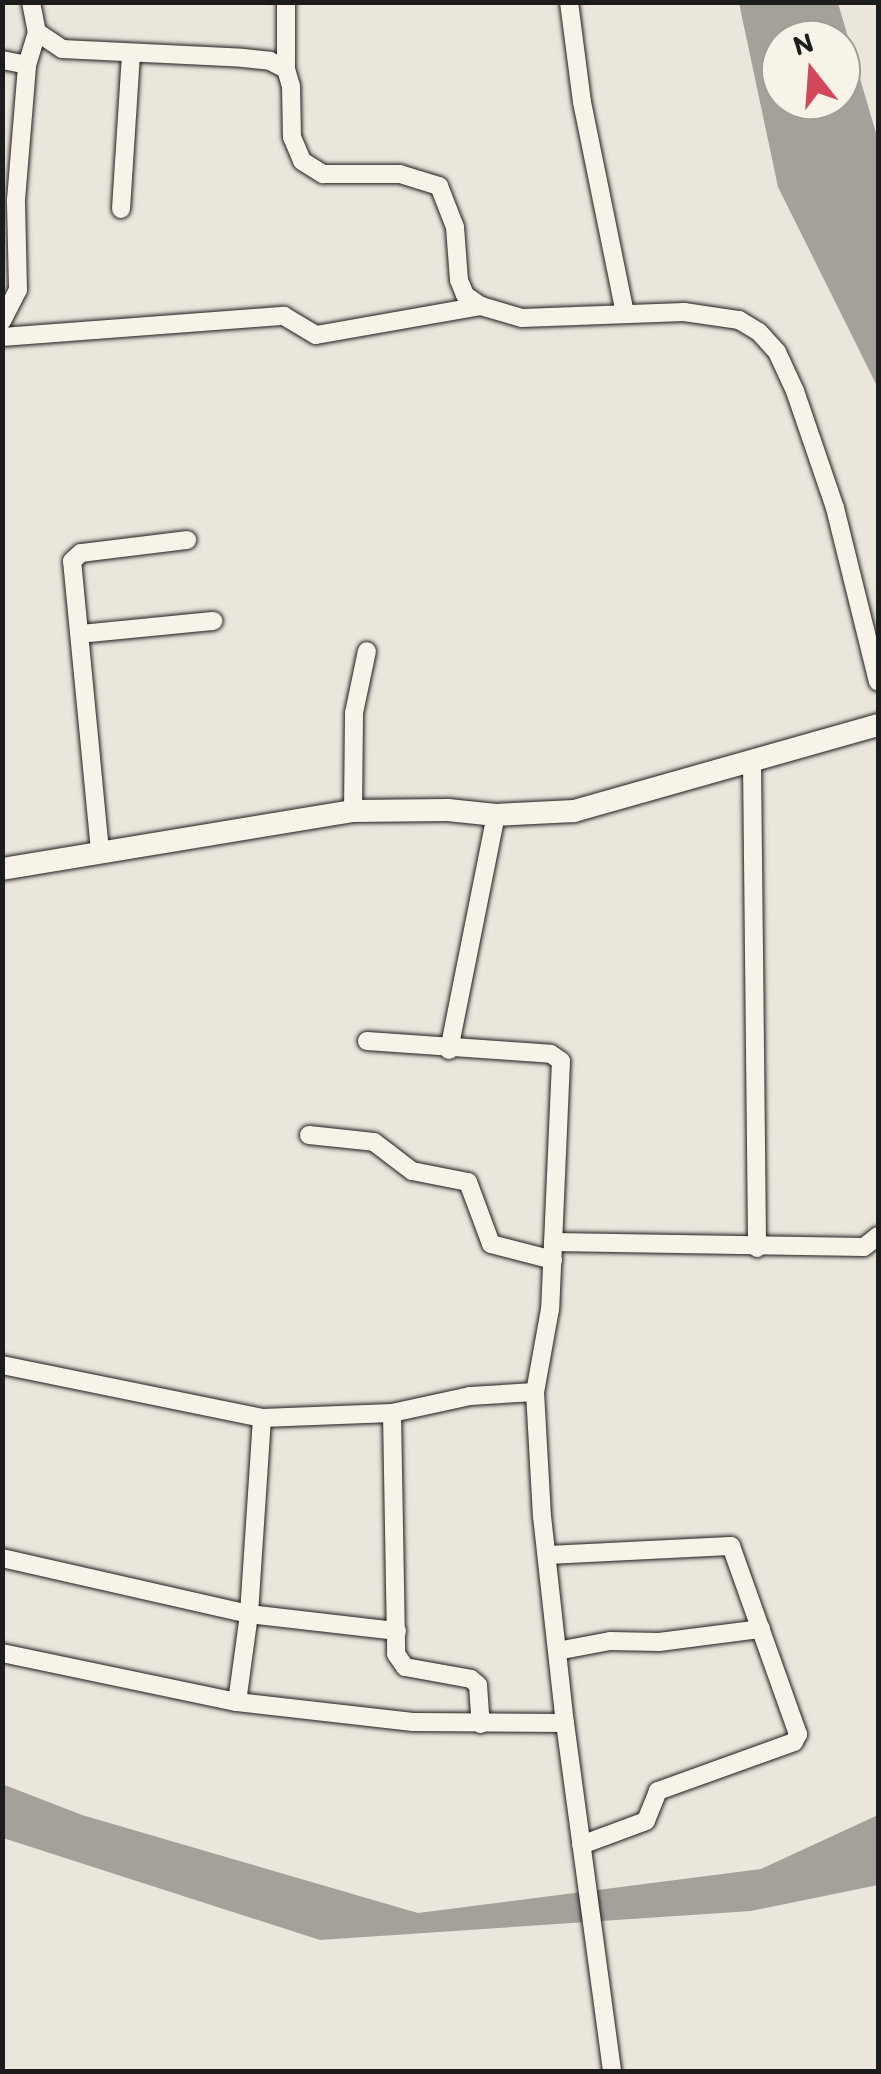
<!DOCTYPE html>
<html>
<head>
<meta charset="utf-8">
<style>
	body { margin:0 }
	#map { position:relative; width:881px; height:2074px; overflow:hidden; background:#eae6dc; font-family:Itim,sans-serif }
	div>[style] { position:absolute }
	.water>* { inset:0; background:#a3a19a }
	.roads { filter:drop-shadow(0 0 2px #1c1c1c) drop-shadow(0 0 2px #1c1c1c) }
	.minor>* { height:18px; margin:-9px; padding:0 9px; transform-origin:9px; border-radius:9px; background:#f7f3e8 }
	.major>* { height:22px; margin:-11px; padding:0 11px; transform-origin:11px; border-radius:11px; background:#f7f3e8 }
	span { translate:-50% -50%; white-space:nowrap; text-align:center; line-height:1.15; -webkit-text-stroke:10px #f7f3e8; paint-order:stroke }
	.frame { position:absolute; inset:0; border:5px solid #1c1c1c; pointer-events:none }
	.north { position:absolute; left:761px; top:20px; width:100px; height:100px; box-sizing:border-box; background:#f7f3e8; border:2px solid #9f9d96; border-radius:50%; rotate:343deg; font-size:28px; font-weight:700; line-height:40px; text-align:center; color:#1c1c1c }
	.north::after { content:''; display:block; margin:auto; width:35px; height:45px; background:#d1495b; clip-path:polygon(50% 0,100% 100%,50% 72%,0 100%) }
</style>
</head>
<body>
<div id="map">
	<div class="water">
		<div style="clip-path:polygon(evenodd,739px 3px,838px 3px,878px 140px,878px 388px,778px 187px,739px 3px,781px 40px,841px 40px,841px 100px,781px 100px,781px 40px)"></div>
		<div style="clip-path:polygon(2px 1784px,82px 1815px,418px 1913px,761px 1869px,878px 1815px,878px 1885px,751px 1911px,320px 1940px,3px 1838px)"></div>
	</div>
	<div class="roads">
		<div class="minor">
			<div style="left:31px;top:2px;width:31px;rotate:79deg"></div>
			<div style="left:37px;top:32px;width:30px;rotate:34deg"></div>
			<div style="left:62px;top:49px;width:181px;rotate:2.8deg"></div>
			<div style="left:243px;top:58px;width:27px;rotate:6deg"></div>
			<div style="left:270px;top:61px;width:18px;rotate:27deg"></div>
			<div style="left:286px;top:69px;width:18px;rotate:74deg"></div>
			<div style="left:291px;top:86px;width:51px;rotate:88.9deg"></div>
			<div style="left:292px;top:137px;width:26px;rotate:67deg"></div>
			<div style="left:302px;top:161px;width:25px;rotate:32deg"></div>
			<div style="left:323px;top:174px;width:77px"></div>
			<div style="left:400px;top:174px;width:41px;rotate:17.1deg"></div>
			<div style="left:439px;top:186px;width:44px;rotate:68.7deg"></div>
			<div style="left:455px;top:227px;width:53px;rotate:85.7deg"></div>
			<div style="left:459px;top:280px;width:16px;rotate:68deg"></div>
			<div style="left:465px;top:295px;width:19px;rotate:35deg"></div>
			<div style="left:481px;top:306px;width:43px;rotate:16.3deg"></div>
			<div style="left:522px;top:318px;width:162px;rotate:-2.1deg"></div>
			<div style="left:684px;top:312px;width:56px;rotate:8.3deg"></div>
			<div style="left:739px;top:320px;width:23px;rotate:31deg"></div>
			<div style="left:759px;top:332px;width:27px;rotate:48deg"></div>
			<div style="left:777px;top:352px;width:43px;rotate:65.2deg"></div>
			<div style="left:795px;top:391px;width:124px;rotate:71.1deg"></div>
			<div style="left:835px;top:508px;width:179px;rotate:76.1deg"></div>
			<div style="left:286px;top:2px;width:67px;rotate:90deg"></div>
			<div style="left:569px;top:2px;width:101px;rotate:82.6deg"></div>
			<div style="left:582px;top:102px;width:215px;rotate:78.5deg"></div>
			<div style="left:2px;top:60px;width:25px;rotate:11deg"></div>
			<div style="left:121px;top:209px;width:153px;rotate:-86.3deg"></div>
			<div style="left:2px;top:321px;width:35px;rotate:-63deg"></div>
			<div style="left:18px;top:290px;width:90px;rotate:-91.3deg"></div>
			<div style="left:16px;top:200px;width:135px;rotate:-85.3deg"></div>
			<div style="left:27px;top:65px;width:34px;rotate:-73deg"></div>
			<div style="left:2px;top:337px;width:283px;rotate:-4.3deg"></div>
			<div style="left:284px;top:316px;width:37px;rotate:31deg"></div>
			<div style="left:316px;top:335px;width:168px;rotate:-10deg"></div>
			<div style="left:80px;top:634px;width:134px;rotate:-5.6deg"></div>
			<div style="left:752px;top:762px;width:486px;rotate:89.4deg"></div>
			<div style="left:353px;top:811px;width:98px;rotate:-89.4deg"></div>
			<div style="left:354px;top:713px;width:63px;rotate:-78.2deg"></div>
			<div style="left:100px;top:851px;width:291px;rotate:-95.5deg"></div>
			<div style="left:72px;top:561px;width:12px;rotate:-42deg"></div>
			<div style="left:81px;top:553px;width:107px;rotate:-7deg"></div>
			<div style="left:367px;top:1041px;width:184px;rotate:4deg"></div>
			<div style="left:551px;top:1054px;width:12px;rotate:35deg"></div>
			<div style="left:561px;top:1061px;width:248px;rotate:92.5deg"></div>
			<div style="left:550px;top:1309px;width:84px;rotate:100.2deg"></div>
			<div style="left:535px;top:1392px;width:124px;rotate:86.8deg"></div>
			<div style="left:542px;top:1516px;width:208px;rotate:83.7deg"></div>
			<div style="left:565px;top:1723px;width:352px;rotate:82.3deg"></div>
			<div style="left:449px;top:1050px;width:240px;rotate:-78.7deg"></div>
			<div style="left:309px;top:1135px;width:65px;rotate:6.1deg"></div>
			<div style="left:374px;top:1142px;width:48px;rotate:37.3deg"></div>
			<div style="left:412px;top:1171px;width:57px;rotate:11.1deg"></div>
			<div style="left:468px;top:1182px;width:66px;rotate:69.6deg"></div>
			<div style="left:491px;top:1244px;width:64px;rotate:14.5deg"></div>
			<div style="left:553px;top:1242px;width:311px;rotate:0.9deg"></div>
			<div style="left:864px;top:1247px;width:18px;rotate:-38deg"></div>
			<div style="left:2px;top:1365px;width:265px;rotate:11.5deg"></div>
			<div style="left:262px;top:1418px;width:130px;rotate:-2.2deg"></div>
			<div style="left:392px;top:1413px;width:80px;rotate:-12.3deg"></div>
			<div style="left:470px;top:1396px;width:65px;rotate:-3.5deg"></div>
			<div style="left:392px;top:1413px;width:241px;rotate:89deg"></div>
			<div style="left:396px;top:1654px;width:16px;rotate:55deg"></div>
			<div style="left:405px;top:1667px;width:67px;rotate:10.3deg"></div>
			<div style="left:471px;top:1679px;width:9px;rotate:41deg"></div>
			<div style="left:478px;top:1685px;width:39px;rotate:86deg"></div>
			<div style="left:547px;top:1555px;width:184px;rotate:-2.8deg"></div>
			<div style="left:731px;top:1546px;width:200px;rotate:70.4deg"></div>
			<div style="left:798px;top:1734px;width:9px;rotate:117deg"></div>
			<div style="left:794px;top:1742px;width:145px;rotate:160.2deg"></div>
			<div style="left:658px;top:1791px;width:32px;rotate:112deg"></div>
			<div style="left:646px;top:1821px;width:69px;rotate:159.7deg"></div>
			<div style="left:2px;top:1558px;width:253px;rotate:12.8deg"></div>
			<div style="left:249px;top:1614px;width:149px;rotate:6.6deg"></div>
			<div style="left:557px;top:1651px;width:54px;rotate:-10.7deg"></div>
			<div style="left:610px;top:1641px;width:49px;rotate:1.2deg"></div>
			<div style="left:659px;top:1642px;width:103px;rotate:-7.3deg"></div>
			<div style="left:2px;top:1653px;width:240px;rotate:11.8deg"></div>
			<div style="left:237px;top:1702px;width:177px;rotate:6.5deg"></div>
			<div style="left:413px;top:1722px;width:152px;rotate:0.4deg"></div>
			<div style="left:237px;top:1702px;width:89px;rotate:-82.2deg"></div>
			<div style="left:249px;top:1614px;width:196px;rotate:-86.2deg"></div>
		</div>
		<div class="major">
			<div style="left:2px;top:869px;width:356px;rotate:-9.4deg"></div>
			<div style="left:353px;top:811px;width:95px;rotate:-0.6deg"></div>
			<div style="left:448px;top:810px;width:48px;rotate:5.9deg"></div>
			<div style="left:496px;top:815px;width:78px;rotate:-2.9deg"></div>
			<div style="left:574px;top:811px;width:316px;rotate:-15.8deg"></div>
		</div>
	</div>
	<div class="frame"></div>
	<div class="north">N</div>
</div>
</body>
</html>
